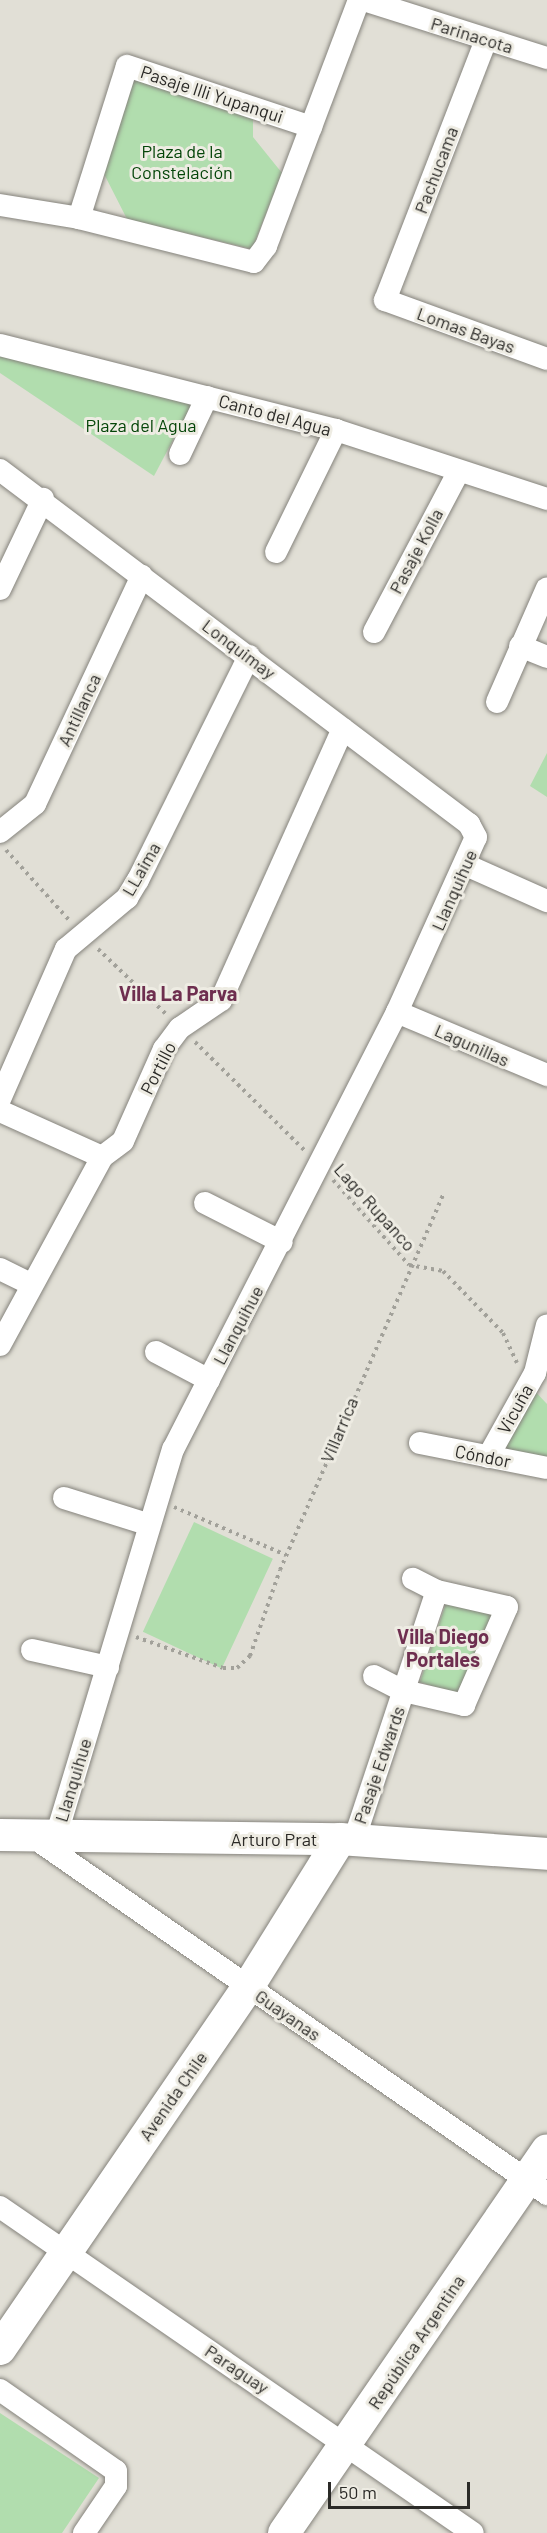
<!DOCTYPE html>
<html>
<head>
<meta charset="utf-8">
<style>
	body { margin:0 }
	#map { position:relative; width:547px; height:2533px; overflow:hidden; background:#e1dfd6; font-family:Barlow,sans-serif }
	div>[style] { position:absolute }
	.green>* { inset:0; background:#b1ddae; transform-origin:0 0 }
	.path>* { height:4px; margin-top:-2px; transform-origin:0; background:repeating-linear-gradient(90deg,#a2a19a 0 3px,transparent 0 7.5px) }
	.roads { filter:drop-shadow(0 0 2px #85837c) drop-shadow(0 0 2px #85837c) }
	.street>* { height:22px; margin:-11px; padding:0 11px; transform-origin:11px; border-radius:11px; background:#fff }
	.secondary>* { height:32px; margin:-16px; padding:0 16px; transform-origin:16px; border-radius:16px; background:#fff }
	span { translate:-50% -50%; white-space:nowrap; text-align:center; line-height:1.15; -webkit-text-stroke:6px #eeece3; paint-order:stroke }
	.street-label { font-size:18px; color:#2b2a27 }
	.park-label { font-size:18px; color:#044508 }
	.neighbourhood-label { font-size:20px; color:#6e2e4f; font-weight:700 }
	.scale { position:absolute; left:328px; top:2482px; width:142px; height:27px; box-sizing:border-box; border:3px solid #2b2a27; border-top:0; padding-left:8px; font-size:18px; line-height:21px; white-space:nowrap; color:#2b2a27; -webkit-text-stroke:4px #eeece3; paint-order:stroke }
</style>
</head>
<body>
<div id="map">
	<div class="green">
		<div style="clip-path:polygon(132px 72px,253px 115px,253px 137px,282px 173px,252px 249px,127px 219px,101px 168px)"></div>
		<div style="clip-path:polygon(0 351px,193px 402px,154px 476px,0 373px)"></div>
		<div style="clip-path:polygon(547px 753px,547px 797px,530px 786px)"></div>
		<div style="clip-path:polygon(532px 1388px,547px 1404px,547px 1461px,503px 1454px)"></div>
		<div style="left:194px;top:1522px;width:87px;height:121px;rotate:25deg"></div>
		<div style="clip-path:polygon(447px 1600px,499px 1613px,461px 1696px,420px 1682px)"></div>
		<div style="clip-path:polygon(0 2413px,99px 2478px,62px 2533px,0 2533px)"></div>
	</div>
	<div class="path">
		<div style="left:6px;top:850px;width:94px;rotate:48deg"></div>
		<div style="left:98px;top:949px;width:94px;rotate:43.7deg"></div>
		<div style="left:195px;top:1042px;width:155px;rotate:44.7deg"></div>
		<div style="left:333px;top:1180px;width:114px;rotate:48.2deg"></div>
		<div style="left:409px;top:1265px;width:35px;rotate:10deg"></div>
		<div style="left:443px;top:1271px;width:86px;rotate:45.9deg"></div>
		<div style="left:503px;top:1333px;width:33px;rotate:65deg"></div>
		<div style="left:174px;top:1507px;width:122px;rotate:23.2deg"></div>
		<div style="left:136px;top:1637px;width:92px;rotate:19.6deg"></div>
		<div style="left:223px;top:1668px;width:14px"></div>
		<div style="left:237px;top:1668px;width:18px;rotate:-43deg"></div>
		<div style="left:250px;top:1656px;width:91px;rotate:-70.8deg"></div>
		<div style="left:280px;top:1570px;width:412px;rotate:-66.5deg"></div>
	</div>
	<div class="roads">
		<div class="street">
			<div style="left:364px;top:0;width:192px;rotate:17.6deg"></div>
			<div style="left:486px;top:40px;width:279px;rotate:111.2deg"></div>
			<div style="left:385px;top:300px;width:172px;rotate:20deg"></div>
			<div style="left:0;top:205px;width:80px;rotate:9.3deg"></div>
			<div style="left:79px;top:218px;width:180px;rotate:14.1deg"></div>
			<div style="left:254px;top:262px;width:20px;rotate:-53deg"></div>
			<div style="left:266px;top:246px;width:263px;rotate:-69.3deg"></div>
			<div style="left:79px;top:218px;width:159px;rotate:-72.5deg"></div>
			<div style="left:127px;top:66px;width:194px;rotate:18.3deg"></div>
			<div style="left:0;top:345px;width:347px;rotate:14.2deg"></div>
			<div style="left:336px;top:430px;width:222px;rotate:18.1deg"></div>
			<div style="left:180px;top:454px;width:63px;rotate:-64.7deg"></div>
			<div style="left:0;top:470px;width:588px;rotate:37.05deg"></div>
			<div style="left:469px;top:824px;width:15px;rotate:62deg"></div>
			<div style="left:476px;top:837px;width:192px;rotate:114.3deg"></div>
			<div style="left:397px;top:1012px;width:491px;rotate:117.1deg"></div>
			<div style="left:173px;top:1449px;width:407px;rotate:106.8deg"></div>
			<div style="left:276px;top:552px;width:136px;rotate:-63.8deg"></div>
			<div style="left:0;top:589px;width:100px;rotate:-64.5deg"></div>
			<div style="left:374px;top:632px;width:182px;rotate:-62.2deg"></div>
			<div style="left:520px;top:646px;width:29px;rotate:22deg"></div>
			<div style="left:497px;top:702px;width:124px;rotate:-66.3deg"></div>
			<div style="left:0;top:832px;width:45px;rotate:-38.7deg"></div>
			<div style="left:35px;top:804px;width:252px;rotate:-64.9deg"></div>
			<div style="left:466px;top:865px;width:89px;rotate:24deg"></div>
			<div style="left:397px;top:1012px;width:163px;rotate:22.8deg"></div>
			<div style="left:0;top:1099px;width:164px;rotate:-66.3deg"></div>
			<div style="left:66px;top:949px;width:80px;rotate:-39.9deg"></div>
			<div style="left:127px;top:898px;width:21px;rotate:-59deg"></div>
			<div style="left:138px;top:880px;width:250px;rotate:-63.6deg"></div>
			<div style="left:0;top:1111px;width:112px;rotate:24.3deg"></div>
			<div style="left:205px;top:1203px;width:86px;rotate:26.9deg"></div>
			<div style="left:0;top:1269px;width:32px;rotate:26deg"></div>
			<div style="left:0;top:1345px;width:214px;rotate:-61.5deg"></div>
			<div style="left:102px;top:1157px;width:26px;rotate:-37deg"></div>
			<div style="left:123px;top:1141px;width:101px;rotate:-66deg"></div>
			<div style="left:164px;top:1049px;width:26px;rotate:-53deg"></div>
			<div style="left:180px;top:1028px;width:50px;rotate:-34.3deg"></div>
			<div style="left:221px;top:1000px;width:297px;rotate:-65.8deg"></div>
			<div style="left:156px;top:1352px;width:60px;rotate:27.8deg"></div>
			<div style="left:420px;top:1443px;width:129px;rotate:11.1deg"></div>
			<div style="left:488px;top:1457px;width:96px;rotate:-60.8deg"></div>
			<div style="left:535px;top:1373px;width:49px;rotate:-76deg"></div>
			<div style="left:64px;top:1498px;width:87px;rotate:17.4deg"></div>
			<div style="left:32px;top:1650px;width:78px;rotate:12.6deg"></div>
			<div style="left:374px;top:1676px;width:34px;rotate:27deg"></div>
			<div style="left:404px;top:1691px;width:62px;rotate:13.1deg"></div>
			<div style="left:464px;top:1705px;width:107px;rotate:-66.3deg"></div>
			<div style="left:507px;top:1607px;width:72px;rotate:-167.1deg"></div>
			<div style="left:437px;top:1591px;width:27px;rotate:-153deg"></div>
			<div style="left:33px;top:1837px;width:626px;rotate:34.78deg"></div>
			<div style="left:354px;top:1840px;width:262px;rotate:-71.6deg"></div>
			<div style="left:0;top:2207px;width:574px;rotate:34.58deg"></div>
			<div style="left:0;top:2390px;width:141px;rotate:34.9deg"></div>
			<div style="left:116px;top:2471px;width:15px;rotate:90deg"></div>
			<div style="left:116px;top:2486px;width:57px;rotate:124.2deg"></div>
		</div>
		<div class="secondary">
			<div style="left:0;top:1835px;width:340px;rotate:0.7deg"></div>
			<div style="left:340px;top:1839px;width:208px;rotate:4.1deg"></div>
			<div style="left:0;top:2349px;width:439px;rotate:-55.6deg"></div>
			<div style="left:248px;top:1987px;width:174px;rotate:-58.1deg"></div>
			<div style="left:284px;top:2533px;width:464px;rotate:-55.5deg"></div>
		</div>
	</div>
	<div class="street-label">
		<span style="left:472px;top:35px;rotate:17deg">Parinacota</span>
		<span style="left:212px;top:94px;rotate:18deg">Pasaje Illi Yupanqui</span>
		<span style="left:436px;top:170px;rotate:-69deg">Pachucama</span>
		<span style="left:466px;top:330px;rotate:20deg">Lomas Bayas</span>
		<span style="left:275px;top:415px;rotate:15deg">Canto del Agua</span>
		<span style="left:416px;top:551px;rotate:-62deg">Pasaje Kolla</span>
		<span style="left:239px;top:649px;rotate:37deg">Lonquimay</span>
		<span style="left:79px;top:710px;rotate:-65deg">Antillanca</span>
		<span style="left:141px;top:869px;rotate:-60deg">LLaima</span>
		<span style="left:454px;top:890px;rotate:-66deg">Llanquihue</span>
		<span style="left:472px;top:1045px;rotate:24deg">Lagunillas</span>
		<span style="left:158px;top:1068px;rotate:-63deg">Portillo</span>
		<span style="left:375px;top:1207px;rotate:48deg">Lago Rupanco</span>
		<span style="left:238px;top:1325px;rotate:-62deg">Llanquihue</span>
		<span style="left:515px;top:1409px;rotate:-61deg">Vicuña</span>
		<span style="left:339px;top:1430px;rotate:-67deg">Villarrica</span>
		<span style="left:483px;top:1456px;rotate:11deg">Cóndor</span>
		<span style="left:379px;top:1765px;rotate:-71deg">Pasaje Edwards</span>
		<span style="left:73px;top:1780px;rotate:-73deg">Llanquihue</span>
		<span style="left:274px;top:1839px">Arturo Prat</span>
		<span style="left:288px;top:2015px;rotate:35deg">Guayanas</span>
		<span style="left:173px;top:2096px;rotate:-55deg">Avenida Chile</span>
		<span style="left:416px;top:2342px;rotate:-56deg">República Argentina</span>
		<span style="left:237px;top:2369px;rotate:34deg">Paraguay</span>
	</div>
	<div class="park-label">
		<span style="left:182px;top:162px">Plaza de la<br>Constelación</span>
		<span style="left:141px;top:425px">Plaza del Agua</span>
	</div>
	<div class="neighbourhood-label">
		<span style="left:178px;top:993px">Villa La Parva</span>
		<span style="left:443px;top:1648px">Villa Diego<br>Portales</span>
	</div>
	<div class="scale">50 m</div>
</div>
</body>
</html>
